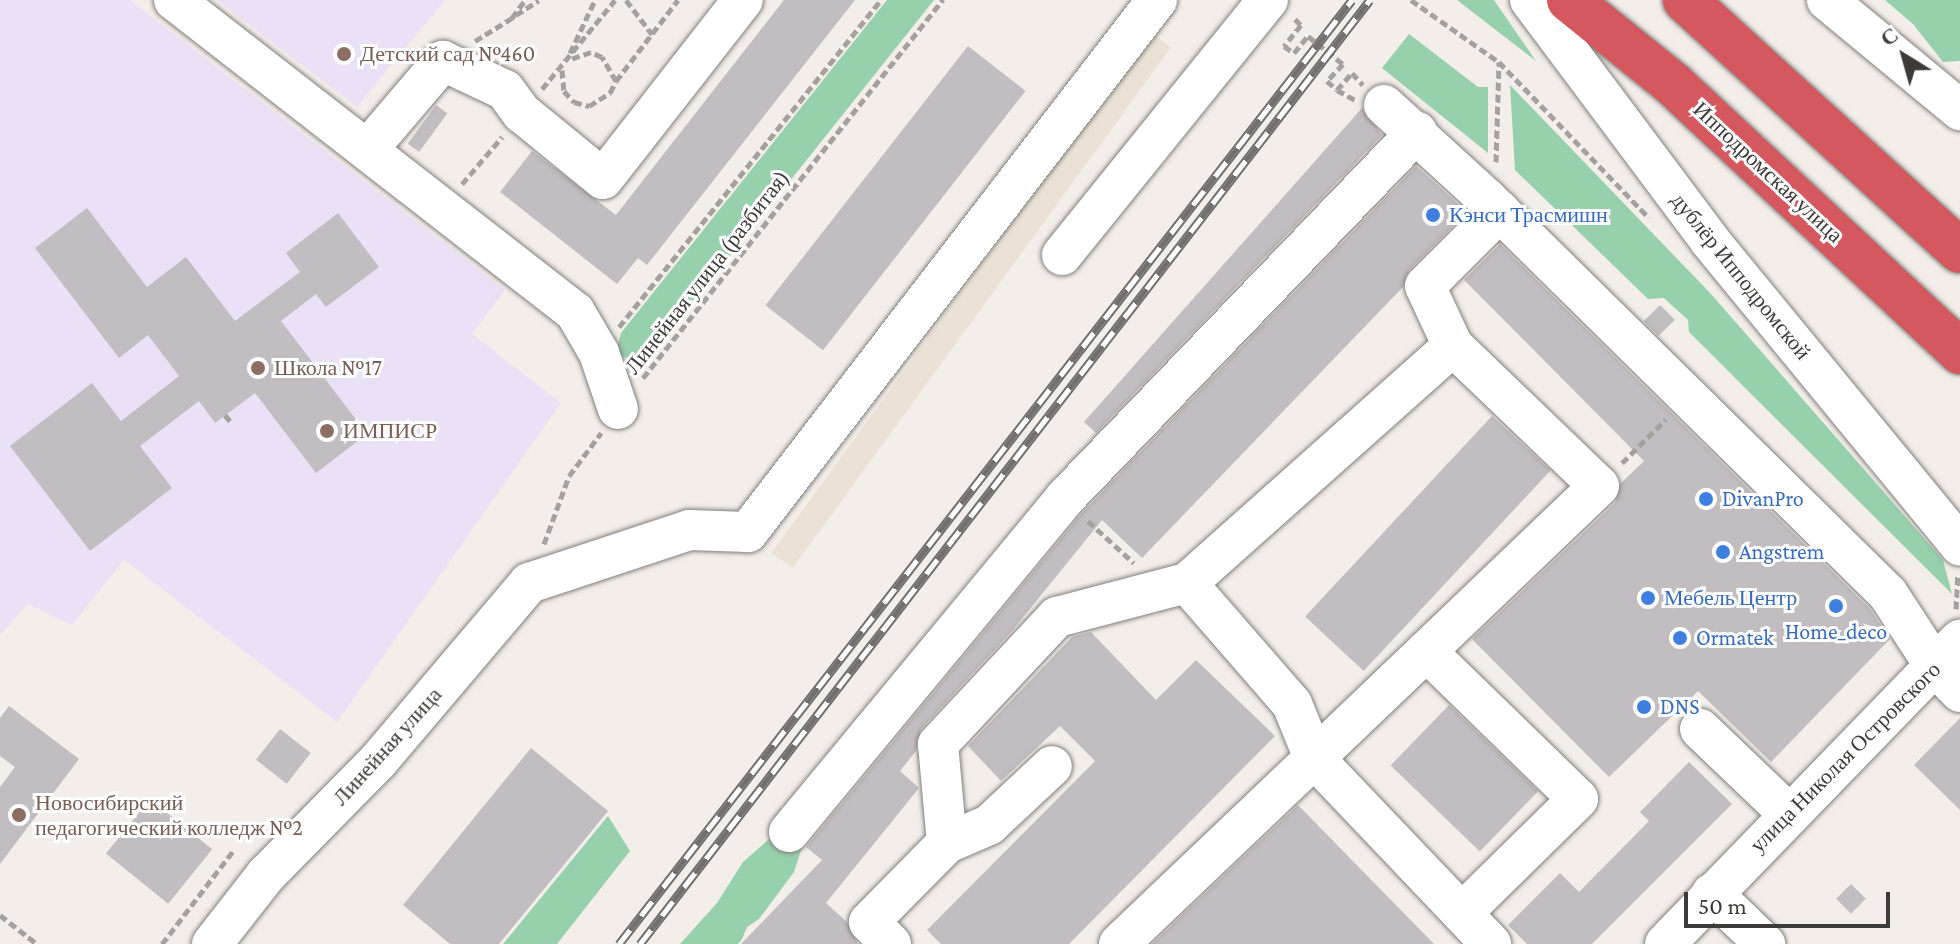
<!DOCTYPE html>
<html>
<head>
<meta charset="utf-8">
<style>
	body { margin:0 }
	#map { position:relative; width:1960px; height:944px; overflow:hidden; background:#f3eeea; font-family:"Crimson Pro",serif }
	div>[style] { position:absolute }
	.built>* { inset:0; background:#ebe2d7; transform-origin:0 0 }
	.education>* { inset:0; background:#eae1f6 }
	.green>* { inset:0; background:#96d0ac }
	.building>* { inset:0; background:#c2bdc0; transform-origin:0 0 }
	.path>* { height:5px; margin-top:-2.5px; transform-origin:0; background:repeating-linear-gradient(90deg,#a5a19e 0 8px,transparent 0 12px) }
	.roads { filter:drop-shadow(0 0 2px #837f7b) drop-shadow(0 0 2px #837f7b) }
	.minor>* { height:40px; margin:-20px; padding:0 20px; transform-origin:20px; border-radius:20px; background:#fff }
	.highway>* { height:44px; margin:-22px; padding:0 22px; transform-origin:22px; border-radius:22px; background:#d5585e }
	.rail>* { height:9px; margin-top:-4.5px; transform-origin:0; background:repeating-linear-gradient(90deg,#fff 0 18px,#726f6c 0 36px); box-sizing:border-box; border-block:2px solid #726f6c }
	.dots>* { width:22px; height:22px; translate:-50% -50%; box-sizing:border-box; border:4px solid #fff; border-radius:50% }
	span { translate:-50% -50%; white-space:nowrap; text-align:center; line-height:1.15; -webkit-text-stroke:6px #fff; paint-order:stroke }
	.education-label { font-size:22px; color:#785e54 }
	.left { translate:0 -50%; text-align:left }
	.street-label { font-size:22px; color:#3d3b39 }
	.shop-label { font-size:22px; color:#366cbe }
	.north { position:absolute; left:1864px; top:16px; width:80px; height:80px; -webkit-text-stroke:6px #fff; paint-order:stroke; rotate:323deg; font-size:22px; font-weight:700; line-height:32px; text-align:center; color:#3d3b39 }
	.north::after { content:''; display:block; margin:auto; width:28px; height:36px; background:#3d3b39; clip-path:polygon(50% 0,100% 100%,50% 72%,0 100%) }
	.scale { position:absolute; left:1684px; top:892px; width:206px; height:36px; box-sizing:border-box; border:4px solid #3d3b39; border-top:0; padding-left:10px; font-size:24px; line-height:28px; white-space:nowrap; color:#3d3b39; -webkit-text-stroke:6px #fff; paint-order:stroke }
</style>
</head>
<body>
<div id="map">
	<div class="built">
		<div style="left:1150px;top:32px;width:26px;height:644px;rotate:36deg"></div>
	</div>
	<div class="education">
		<div style="clip-path:polygon(0 0,130px 0,505px 290px,472px 334px,561px 403px,337px 722px,124px 560px,72px 625px,28px 604px,0 635px)"></div>
		<div style="clip-path:polygon(217px 0,445px 0,357px 107px)"></div>
	</div>
	<div class="green">
		<div style="clip-path:polygon(887px 0,934px 0,644px 364px,616px 354px,621px 333px)"></div>
		<div style="clip-path:polygon(1457px 0,1494px 0,1536px 61px)"></div>
		<div style="clip-path:polygon(1885px 0,1960px 0,1960px 61px,1943px 62px,1913px 24px)"></div>
		<div style="clip-path:polygon(1409px 34px,1478px 87px,1488px 87px,1488px 153px,1382px 68px)"></div>
		<div style="clip-path:polygon(1510px 85px,1711px 294px,1943px 560px,1952px 594px,1689px 332px,1688px 320px,1664px 298px,1648px 299px,1515px 170px)"></div>
		<div style="clip-path:polygon(608px 816px,630px 851px,557px 944px,503px 944px)"></div>
		<div style="clip-path:polygon(777px 832px,803px 844px,794px 872px,759px 919px,747px 927px,742px 939px,738px 944px,680px 944px,717px 903px,743px 862px)"></div>
	</div>
	<div class="building">
		<div style="clip-path:polygon(784px 0,855px 0,647px 265px,638px 258px,617px 284px,500px 192px,532px 151px,616px 215px)"></div>
		<div style="left:968px;top:46px;width:73px;height:329px;rotate:38deg"></div>
		<div style="left:436px;top:105px;width:14px;height:48px;rotate:36deg"></div>
		<div style="clip-path:polygon(1362px 108px,1382px 135px,1096px 433px,1084px 422px)"></div>
		<div style="clip-path:polygon(1416px 166px,1467px 212px,1409px 270px,1403px 287px,1142px 558px,1102px 520px,1012px 631px,921px 729px,916px 751px,900px 771px,919px 788px,826px 903px,847px 922px,858px 944px,741px 944px,822px 860px,806px 847px,1082px 513px)"></div>
		<div style="clip-path:polygon(87px 208px,147px 287px,186px 257px,235px 321px,300px 272px,286px 253px,338px 213px,379px 267px,326px 307px,316px 294px,281px 321px,367px 434px,316px 473px,255px 393px,215px 423px,199px 401px,140px 446px,172px 488px,90px 551px,10px 446px,92px 383px,121px 421px,179px 376px,148px 335px,119px 358px,35px 248px)"></div>
		<div style="clip-path:polygon(1500px 244px,1870px 609px,1890px 639px,1771px 762px,1698px 691px,1609px 777px,1472px 639px,1615px 503px,1621px 483px,1644px 461px,1464px 280px)"></div>
		<div style="left:1660px;top:305px;width:21px;height:23px;rotate:45deg"></div>
		<div style="left:1492px;top:416px;width:80px;height:274px;rotate:43deg"></div>
		<div style="clip-path:polygon(1091px 632px,1156px 700px,1196px 660px,1275px 736px,1069px 944px,941px 944px,927px 930px,1095px 761px,1060px 726px,1001px 781px,968px 746px,1072px 637px)"></div>
		<div style="left:1449px;top:705px;width:124px;height:84px;rotate:44deg"></div>
		<div style="clip-path:polygon(9px 706px,79px 759px,0 864px,0 787px,15px 767px,0 756px,0 718px)"></div>
		<div style="clip-path:polygon(1960px 718px,1960px 810px,1914px 765px)"></div>
		<div style="left:280px;top:729px;width:39px;height:39px;rotate:38deg"></div>
		<div style="clip-path:polygon(531px 748px,608px 811px,499px 944px,450px 944px,403px 905px)"></div>
		<div style="clip-path:polygon(1689px 762px,1732px 804px,1592px 944px,1527px 944px,1508px 925px,1560px 873px,1579px 892px,1649px 821px,1640px 812px)"></div>
		<div style="left:150px;top:799px;width:80px;height:70px;rotate:39deg"></div>
		<div style="clip-path:polygon(1298px 805px,1434px 944px,1152px 944px)"></div>
		<div style="left:1851px;top:884px;width:21px;height:21px;rotate:45deg"></div>
	</div>
	<div class="path">
		<div style="left:626px;top:0;width:43px;rotate:52.6deg"></div>
		<div style="left:1411px;top:0;width:108px;rotate:35.2deg"></div>
		<div style="left:1499px;top:62px;width:216px;rotate:46.1deg"></div>
		<div style="left:516px;top:15px;width:27px;rotate:-33deg"></div>
		<div style="left:1295px;top:19px;width:8px;rotate:45deg"></div>
		<div style="left:1301px;top:25px;width:27px;rotate:129deg"></div>
		<div style="left:1284px;top:46px;width:12px;rotate:35deg"></div>
		<div style="left:1294px;top:53px;width:22px;rotate:-51deg"></div>
		<div style="left:1308px;top:36px;width:45px;rotate:38.7deg"></div>
		<div style="left:1343px;top:64px;width:23px;rotate:133deg"></div>
		<div style="left:1327px;top:81px;width:13px;rotate:42deg"></div>
		<div style="left:1337px;top:90px;width:23px;rotate:-49deg"></div>
		<div style="left:1352px;top:73px;width:16px;rotate:47deg"></div>
		<div style="left:475px;top:41px;width:44px;rotate:-31.9deg"></div>
		<div style="left:512px;top:18px;width:22px;rotate:-54deg"></div>
		<div style="left:570px;top:53px;width:59px;rotate:-64.7deg"></div>
		<div style="left:562px;top:70px;width:21px;rotate:85deg"></div>
		<div style="left:564px;top:91px;width:15px;rotate:48deg"></div>
		<div style="left:574px;top:102px;width:16px;rotate:15deg"></div>
		<div style="left:589px;top:106px;width:25px;rotate:-32deg"></div>
		<div style="left:610px;top:93px;width:13px;rotate:-63deg"></div>
		<div style="left:616px;top:81px;width:28px;rotate:-120deg"></div>
		<div style="left:602px;top:57px;width:12px;rotate:-156deg"></div>
		<div style="left:591px;top:52px;width:21px;rotate:161deg"></div>
		<div style="left:616px;top:81px;width:102px;rotate:-52.6deg"></div>
		<div style="left:542px;top:89px;width:115px;rotate:-50.6deg"></div>
		<div style="left:1337px;top:90px;width:21px;rotate:29deg"></div>
		<div style="left:1496px;top:162px;width:100px;rotate:-88.3deg"></div>
		<div style="left:462px;top:184px;width:62px;rotate:-49.6deg"></div>
		<div style="left:619px;top:327px;width:419px;rotate:-51.3deg"></div>
		<div style="left:643px;top:378px;width:483px;rotate:-51.6deg"></div>
		<div style="left:225px;top:415px;width:9px;rotate:49deg"></div>
		<div style="left:1622px;top:463px;width:62px;rotate:-45deg"></div>
		<div style="left:1088px;top:521px;width:62px;rotate:42.4deg"></div>
		<div style="left:544px;top:544px;width:72px;rotate:-69.8deg"></div>
		<div style="left:569px;top:476px;width:54px;rotate:-53.3deg"></div>
		<div style="left:1956px;top:609px;width:34px;rotate:-87deg"></div>
		<div style="left:0;top:915px;width:47px;rotate:38.1deg"></div>
		<div style="left:162px;top:944px;width:117px;rotate:-52.6deg"></div>
	</div>
	<div class="roads">
		<div class="minor">
			<div style="left:174px;top:0;width:508px;rotate:37.88deg"></div>
			<div style="left:575px;top:312px;width:48px;rotate:59.7deg"></div>
			<div style="left:599px;top:353px;width:59px;rotate:71.3deg"></div>
			<div style="left:1530px;top:0;width:301px;rotate:53.2deg"></div>
			<div style="left:1710px;top:241px;width:394px;rotate:50.6deg"></div>
			<div style="left:1827px;top:0;width:173px;rotate:39.6deg"></div>
			<div style="left:1384px;top:105px;width:138px;rotate:42.4deg"></div>
			<div style="left:1486px;top:198px;width:564px;rotate:44.57deg"></div>
			<div style="left:1888px;top:594px;width:86px;rotate:56.9deg"></div>
			<div style="left:1935px;top:666px;width:36px;rotate:46deg"></div>
			<div style="left:368px;top:149px;width:116px;rotate:-49.6deg"></div>
			<div style="left:443px;top:61px;width:68px;rotate:25.1deg"></div>
			<div style="left:505px;top:90px;width:29px;rotate:54deg"></div>
			<div style="left:522px;top:113px;width:104px;rotate:39.2deg"></div>
			<div style="left:603px;top:179px;width:227px;rotate:-52deg"></div>
			<div style="left:1062px;top:255px;width:328px;rotate:-51.1deg"></div>
			<div style="left:1453px;top:346px;width:66px;rotate:-115deg"></div>
			<div style="left:1425px;top:286px;width:106px;rotate:-45deg"></div>
			<div style="left:1426px;top:651px;width:212px;rotate:44.2deg"></div>
			<div style="left:1578px;top:799px;width:163px;rotate:135.5deg"></div>
			<div style="left:1700px;top:729px;width:123px;rotate:43.7deg"></div>
			<div style="left:789px;top:832px;width:433px;rotate:-50.4deg"></div>
			<div style="left:1065px;top:498px;width:508px;rotate:-46.12deg"></div>
			<div style="left:947px;top:843px;width:46px;rotate:-23.2deg"></div>
			<div style="left:989px;top:825px;width:86px;rotate:-43.1deg"></div>
			<div style="left:1712px;top:893px;width:74px;rotate:43.9deg"></div>
			<div style="left:212px;top:944px;width:88px;rotate:-52deg"></div>
			<div style="left:266px;top:875px;width:161px;rotate:-45.5deg"></div>
			<div style="left:379px;top:760px;width:232px;rotate:-49.7deg"></div>
			<div style="left:529px;top:583px;width:169px;rotate:-18.3deg"></div>
			<div style="left:689px;top:530px;width:59px;rotate:1.9deg"></div>
			<div style="left:748px;top:532px;width:671px;rotate:-52.45deg"></div>
			<div style="left:891px;top:944px;width:31px;rotate:-135deg"></div>
			<div style="left:869px;top:922px;width:111px;rotate:-45.4deg"></div>
			<div style="left:947px;top:843px;width:99px;rotate:-95.2deg"></div>
			<div style="left:938px;top:744px;width:174px;rotate:-46.9deg"></div>
			<div style="left:1057px;top:617px;width:134px;rotate:-14.7deg"></div>
			<div style="left:1187px;top:583px;width:356px;rotate:-41.7deg"></div>
			<div style="left:1453px;top:346px;width:202px;rotate:43.8deg"></div>
			<div style="left:1599px;top:486px;width:394px;rotate:136.3deg"></div>
			<div style="left:1314px;top:758px;width:257px;rotate:46.4deg"></div>
			<div style="left:1119px;top:944px;width:269px;rotate:-43.6deg"></div>
			<div style="left:1314px;top:758px;width:58px;rotate:-112.2deg"></div>
			<div style="left:1292px;top:704px;width:160px;rotate:-131deg"></div>
			<div style="left:1665px;top:944px;width:424px;rotate:-45.9deg"></div>
		</div>
		<div class="highway">
			<div style="left:1569px;top:0;width:134px;rotate:38.9deg"></div>
			<div style="left:1673px;top:84px;width:393px;rotate:43deg"></div>
			<div style="left:1685px;top:0;width:372px;rotate:42.4deg"></div>
		</div>
	</div>
	<div class="rail">
		<div style="left:619px;top:944px;width:1195px;rotate:-52.17deg"></div>
		<div style="left:640px;top:944px;width:1193px;rotate:-52.29deg"></div>
	</div>
	<div class="dots">
		<div style="left:344px;top:54px;background:#8d6e63"></div>
		<div style="left:1433px;top:215px;background:#3f7fe0"></div>
		<div style="left:258px;top:368px;background:#8d6e63"></div>
		<div style="left:327px;top:431px;background:#8d6e63"></div>
		<div style="left:1706px;top:499px;background:#3f7fe0"></div>
		<div style="left:1723px;top:552px;background:#3f7fe0"></div>
		<div style="left:1648px;top:598px;background:#3f7fe0"></div>
		<div style="left:1836px;top:606px;background:#3f7fe0"></div>
		<div style="left:1680px;top:638px;background:#3f7fe0"></div>
		<div style="left:1644px;top:707px;background:#3f7fe0"></div>
		<div style="left:19px;top:815px;background:#8d6e63"></div>
	</div>
	<div class="education-label">
		<span class="left" style="left:360px;top:54px">Детский сад №460</span>
		<span class="left" style="left:274px;top:368px">Школа №17</span>
		<span class="left" style="left:343px;top:431px">ИМПИСР</span>
		<span class="left" style="left:35px;top:815px">Новосибирский<br>педагогический колледж №2</span>
	</div>
	<div class="street-label">
		<span style="left:1768px;top:172px;rotate:43deg">Ипподромская улица</span>
		<span style="left:707px;top:272px;rotate:-52deg">Линейная улица (разбитая)</span>
		<span style="left:1741px;top:276px;rotate:51deg">дублёр Ипподромской</span>
		<span style="left:387px;top:746px;rotate:-48deg">Линейная улица</span>
		<span style="left:1845px;top:757px;rotate:-45deg">улица Николая Островского</span>
	</div>
	<div class="shop-label">
		<span class="left" style="left:1449px;top:215px">Кэнси Трасмишн</span>
		<span class="left" style="left:1722px;top:499px">DivanPro</span>
		<span class="left" style="left:1739px;top:552px">Angstrem</span>
		<span class="left" style="left:1664px;top:598px">Мебель Центр</span>
		<span style="left:1836px;top:632px">Home_deco</span>
		<span class="left" style="left:1696px;top:638px">Ormatek</span>
		<span class="left" style="left:1660px;top:707px">DNS</span>
	</div>
	<div class="north">С</div>
	<div class="scale">50 m</div>
</div>
</body>
</html>
